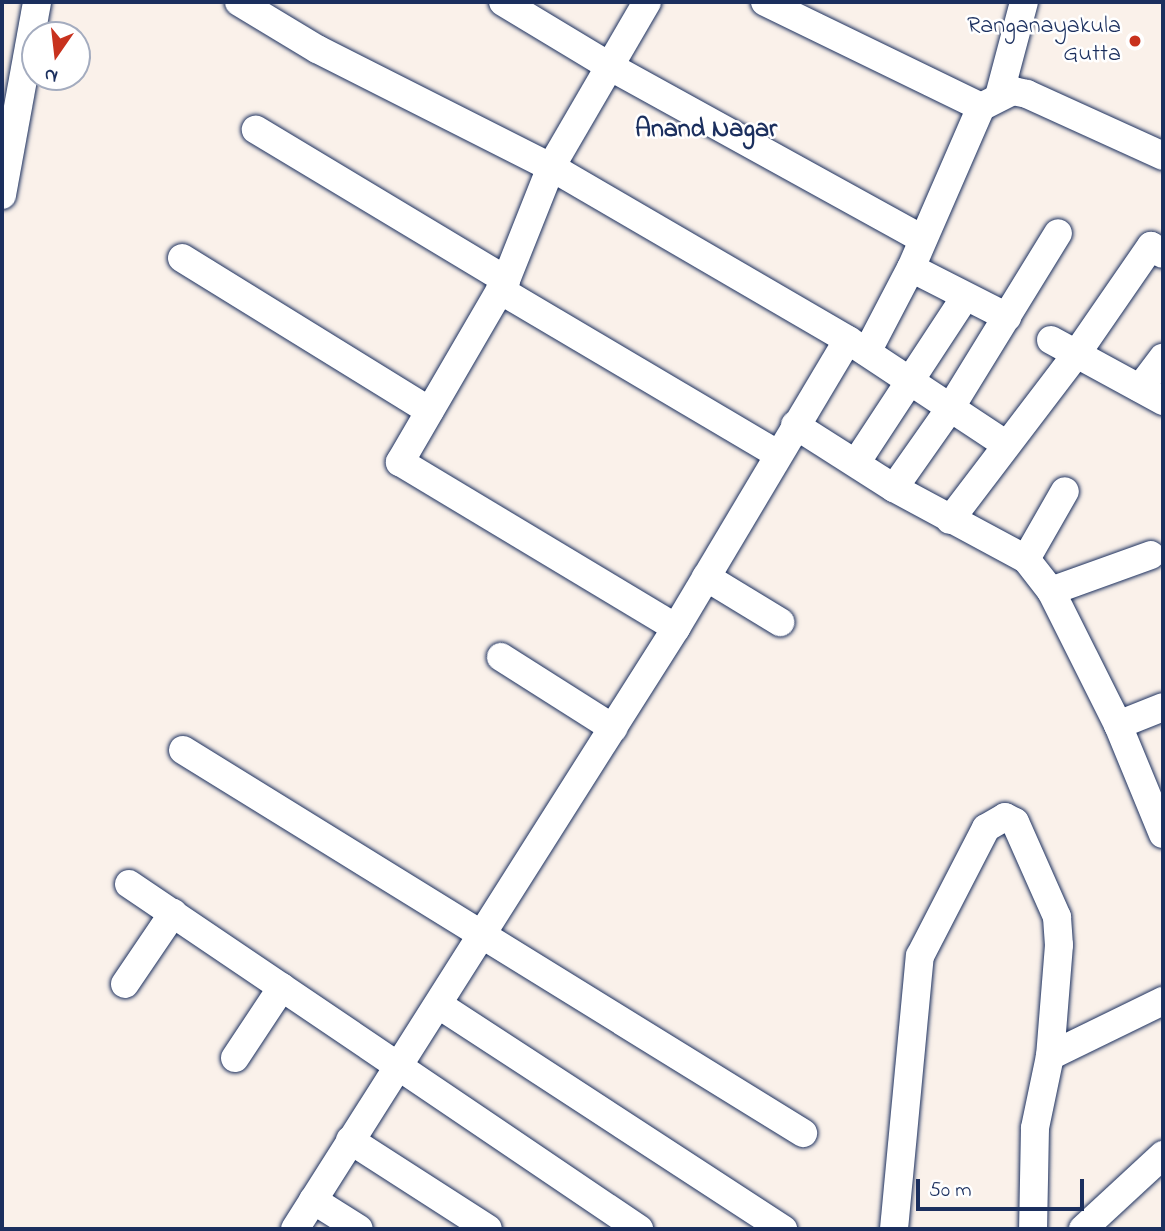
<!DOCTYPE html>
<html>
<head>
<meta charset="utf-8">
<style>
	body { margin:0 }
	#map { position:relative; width:1165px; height:1231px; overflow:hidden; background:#faf1ea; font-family:"Indie Flower",sans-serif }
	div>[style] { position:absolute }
	.roads { filter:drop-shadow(0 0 2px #1b2f5e) drop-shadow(0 0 2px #1b2f5e) }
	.minor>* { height:28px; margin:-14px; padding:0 14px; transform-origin:14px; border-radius:14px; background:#fff }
	.dots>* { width:19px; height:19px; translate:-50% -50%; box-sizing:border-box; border:4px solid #fff; border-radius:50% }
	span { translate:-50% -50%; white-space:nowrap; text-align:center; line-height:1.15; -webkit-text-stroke:5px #fff; paint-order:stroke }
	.poi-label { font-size:24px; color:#1b2f5e }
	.right { translate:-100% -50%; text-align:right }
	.neighbourhood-label { font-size:26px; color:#1b2f5e; font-weight:700 }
	.frame { position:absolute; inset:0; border:4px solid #1b2f5e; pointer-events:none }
	.north { position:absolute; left:21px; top:21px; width:70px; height:70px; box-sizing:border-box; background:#fff; border:2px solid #a4acbf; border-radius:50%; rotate:194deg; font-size:19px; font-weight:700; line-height:28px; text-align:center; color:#1b2f5e }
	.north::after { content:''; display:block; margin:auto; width:24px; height:32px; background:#c8321e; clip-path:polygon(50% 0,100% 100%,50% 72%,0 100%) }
	.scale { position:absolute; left:916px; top:1179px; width:168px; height:32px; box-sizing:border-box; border:4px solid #1b2f5e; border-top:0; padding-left:9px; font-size:21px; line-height:24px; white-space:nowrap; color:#1b2f5e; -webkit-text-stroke:5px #fff; paint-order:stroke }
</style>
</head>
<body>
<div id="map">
	<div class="roads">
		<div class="minor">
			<div style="left:239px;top:2px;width:91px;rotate:31.1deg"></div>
			<div style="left:317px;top:49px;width:262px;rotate:26.8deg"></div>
			<div style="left:551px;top:167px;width:122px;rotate:111.7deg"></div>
			<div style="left:506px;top:280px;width:292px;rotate:-149deg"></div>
			<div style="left:503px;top:2px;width:124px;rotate:31.1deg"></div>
			<div style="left:609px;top:66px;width:358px;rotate:28.9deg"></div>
			<div style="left:647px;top:2px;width:191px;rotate:120.2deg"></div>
			<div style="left:551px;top:167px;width:344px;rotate:30.2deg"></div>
			<div style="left:848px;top:340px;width:188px;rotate:33.5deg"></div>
			<div style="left:765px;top:2px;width:240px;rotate:25.9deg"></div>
			<div style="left:999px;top:96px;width:97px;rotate:-75.1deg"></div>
			<div style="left:2px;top:195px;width:196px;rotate:-79.7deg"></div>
			<div style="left:182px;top:258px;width:291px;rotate:31.7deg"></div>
			<div style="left:911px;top:268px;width:108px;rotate:27deg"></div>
			<div style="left:506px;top:280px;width:211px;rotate:120.2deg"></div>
			<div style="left:400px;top:462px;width:322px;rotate:31deg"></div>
			<div style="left:500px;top:290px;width:322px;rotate:30.6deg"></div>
			<div style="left:1051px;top:340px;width:128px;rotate:28.6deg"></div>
			<div style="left:867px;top:352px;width:95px;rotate:-62.4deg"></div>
			<div style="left:911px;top:268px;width:176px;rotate:-66.5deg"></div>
			<div style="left:981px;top:107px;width:36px;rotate:-27deg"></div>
			<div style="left:1013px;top:91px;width:14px;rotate:12deg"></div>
			<div style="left:1027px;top:94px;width:149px;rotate:24.5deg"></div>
			<div style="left:1140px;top:388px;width:38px;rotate:-53deg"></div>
			<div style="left:795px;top:425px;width:117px;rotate:32.5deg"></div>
			<div style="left:894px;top:488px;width:150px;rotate:28.3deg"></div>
			<div style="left:1026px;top:559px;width:41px;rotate:52deg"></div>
			<div style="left:1051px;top:591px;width:150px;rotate:63.4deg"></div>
			<div style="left:1118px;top:725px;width:118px;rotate:67.6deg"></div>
			<div style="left:856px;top:463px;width:199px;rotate:-56.7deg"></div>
			<div style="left:894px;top:488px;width:99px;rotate:-54.9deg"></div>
			<div style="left:951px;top:407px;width:204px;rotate:-58.4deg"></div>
			<div style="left:950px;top:520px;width:206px;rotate:-52.7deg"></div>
			<div style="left:1075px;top:356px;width:134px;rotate:-55.4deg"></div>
			<div style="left:1151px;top:246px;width:14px;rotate:34deg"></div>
			<div style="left:1026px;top:559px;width:78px;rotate:-60.2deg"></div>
			<div style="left:706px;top:577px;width:87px;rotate:31.3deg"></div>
			<div style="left:1051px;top:591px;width:106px;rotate:-19.8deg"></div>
			<div style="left:501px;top:657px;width:133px;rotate:32.4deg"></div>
			<div style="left:1118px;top:725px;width:48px;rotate:-21.8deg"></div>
			<div style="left:183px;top:750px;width:729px;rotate:31.71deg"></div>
			<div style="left:129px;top:884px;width:616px;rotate:34.08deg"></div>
			<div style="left:125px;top:984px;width:86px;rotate:-55.9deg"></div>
			<div style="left:439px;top:1005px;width:411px;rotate:33.1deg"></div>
			<div style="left:1050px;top:1056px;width:126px;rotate:-26deg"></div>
			<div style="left:235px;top:1058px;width:85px;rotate:-56.5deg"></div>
			<div style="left:350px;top:1140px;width:164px;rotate:32.8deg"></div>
			<div style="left:313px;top:1200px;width:54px;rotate:32.2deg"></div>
			<div style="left:295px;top:1229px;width:712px;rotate:-57.63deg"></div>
			<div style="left:676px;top:628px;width:335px;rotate:-59.2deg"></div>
			<div style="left:894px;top:1229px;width:274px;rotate:-84.6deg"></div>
			<div style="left:920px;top:956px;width:144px;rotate:-62.7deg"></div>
			<div style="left:986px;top:828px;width:22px;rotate:-30deg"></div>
			<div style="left:1005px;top:817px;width:11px;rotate:27deg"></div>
			<div style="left:1015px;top:822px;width:104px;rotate:66.1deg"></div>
			<div style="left:1057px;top:917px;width:28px;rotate:86deg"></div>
			<div style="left:1059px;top:945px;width:111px;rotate:94.6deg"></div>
			<div style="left:1050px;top:1056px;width:74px;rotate:101.8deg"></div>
			<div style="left:1035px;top:1128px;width:101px;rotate:91.1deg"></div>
			<div style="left:1083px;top:1229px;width:109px;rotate:-42.8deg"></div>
		</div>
	</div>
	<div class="dots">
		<div style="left:1135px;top:41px;background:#c8321e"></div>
	</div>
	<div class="poi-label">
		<span class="right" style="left:1121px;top:41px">Ranganayakula<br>Gutta</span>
	</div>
	<div class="neighbourhood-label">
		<span style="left:706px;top:131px">Anand Nagar</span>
	</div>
	<div class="frame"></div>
	<div class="north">N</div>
	<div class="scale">50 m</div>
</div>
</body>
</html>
